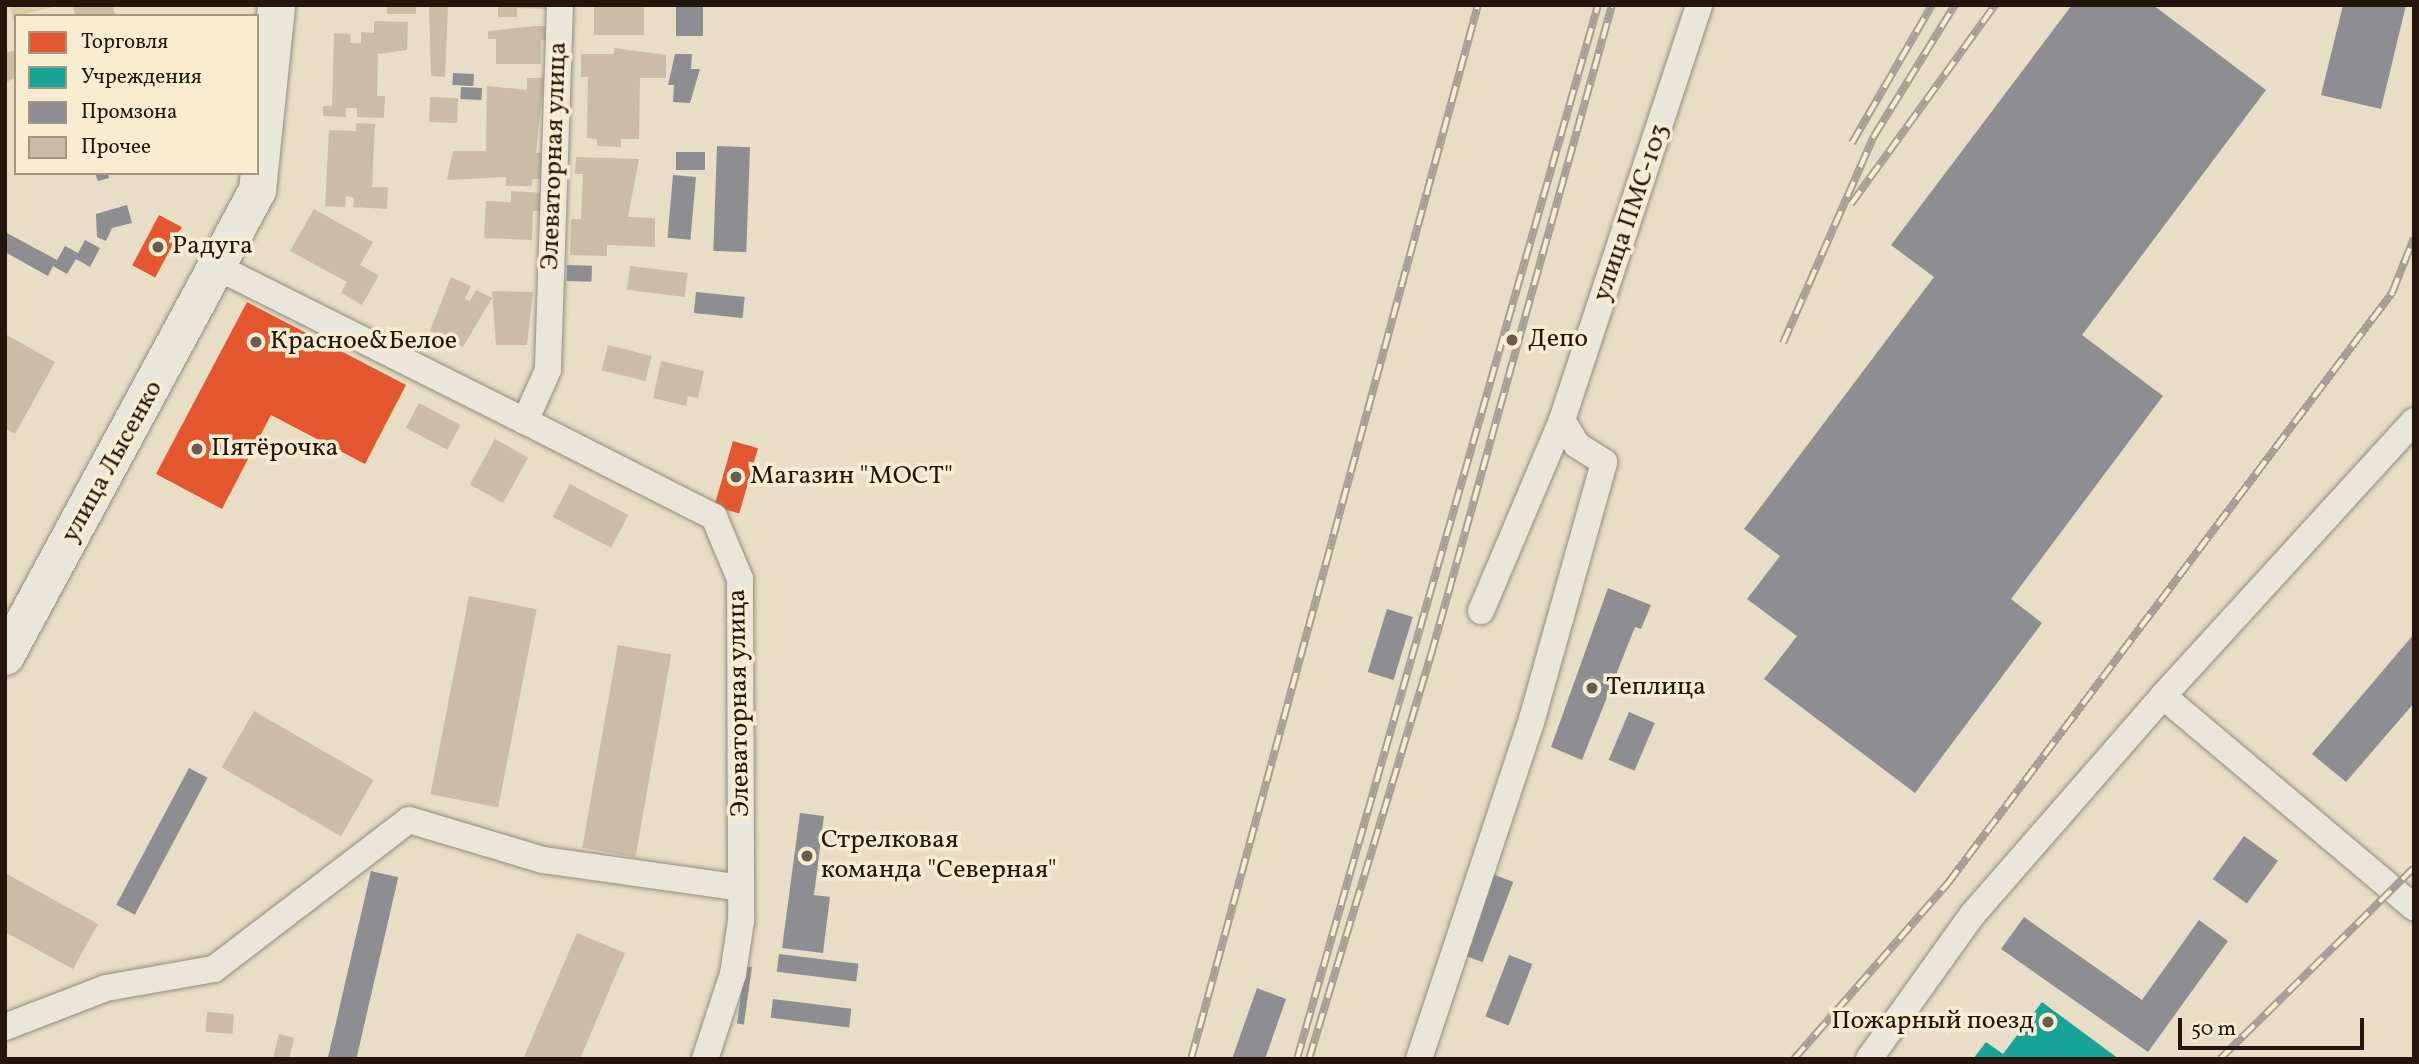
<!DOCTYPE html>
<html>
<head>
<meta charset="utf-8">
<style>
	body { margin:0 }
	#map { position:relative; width:2419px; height:1064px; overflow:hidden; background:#e7dec5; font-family:Vollkorn,serif }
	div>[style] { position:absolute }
	.green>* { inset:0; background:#d4cfa4 }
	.shops>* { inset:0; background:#e4572e; transform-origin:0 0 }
	.public>* { inset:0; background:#17a398 }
	.industry>* { inset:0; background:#8d8d92; transform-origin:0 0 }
	.building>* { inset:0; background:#ccbba6; transform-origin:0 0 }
	.roads { filter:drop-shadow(0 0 2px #938c7e) drop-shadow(0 0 2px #938c7e) }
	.street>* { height:26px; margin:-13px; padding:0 13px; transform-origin:13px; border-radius:13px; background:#eae6d9 }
	.secondary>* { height:37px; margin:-18.5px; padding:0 18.5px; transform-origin:18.5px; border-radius:18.5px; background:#eae6d9 }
	.rail>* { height:8px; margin-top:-4px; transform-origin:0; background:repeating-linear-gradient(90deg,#f8edd0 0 16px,#a59f95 0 32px); box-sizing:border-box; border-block:2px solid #a59f95 }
	.dots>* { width:19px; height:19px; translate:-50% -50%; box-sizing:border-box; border:4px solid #f8edd0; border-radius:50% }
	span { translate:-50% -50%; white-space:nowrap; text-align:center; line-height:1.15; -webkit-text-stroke:7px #f8edd0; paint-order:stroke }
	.street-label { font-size:26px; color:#25160d }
	.poi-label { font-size:26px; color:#25160d }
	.left { translate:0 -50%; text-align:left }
	.right { translate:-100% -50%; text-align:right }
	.frame { position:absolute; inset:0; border:7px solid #25160d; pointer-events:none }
	.legend { position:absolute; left:14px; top:14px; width:245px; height:161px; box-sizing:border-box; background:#f8edd0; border:2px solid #a49782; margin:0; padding:9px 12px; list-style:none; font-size:21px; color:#25160d }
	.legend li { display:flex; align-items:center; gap:14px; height:35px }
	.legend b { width:35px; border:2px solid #a49782 }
	.scale { position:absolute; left:2178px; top:1018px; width:186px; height:32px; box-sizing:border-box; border:4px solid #25160d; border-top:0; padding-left:9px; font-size:21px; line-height:24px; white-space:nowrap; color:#25160d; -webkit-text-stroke:5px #f8edd0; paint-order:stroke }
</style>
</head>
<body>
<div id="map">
	<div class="green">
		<div style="clip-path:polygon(9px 5px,61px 5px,16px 16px,14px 22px)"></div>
	</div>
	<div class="shops">
		<div style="left:159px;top:215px;width:26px;height:57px;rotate:28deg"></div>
		<div style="clip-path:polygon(247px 302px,406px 385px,365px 464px,271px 415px,222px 509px,156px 474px)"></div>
		<div style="left:733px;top:441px;width:26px;height:68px;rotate:16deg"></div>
	</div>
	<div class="public">
		<div style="clip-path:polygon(2042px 1002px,2119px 1059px,1973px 1059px,1986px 1042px,2003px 1054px)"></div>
	</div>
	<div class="industry">
		<div style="left:676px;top:5px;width:27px;height:31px"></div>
		<div style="clip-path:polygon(2072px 5px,2153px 5px,2266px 90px,2082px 335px,2163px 396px,2011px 599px,2042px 623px,1915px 793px,1764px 679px,1797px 636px,1747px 599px,1780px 556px,1744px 529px,1934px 277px,1891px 245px)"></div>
		<div style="clip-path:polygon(2343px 5px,2406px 5px,2381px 109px,2321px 95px)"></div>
		<div style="clip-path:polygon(675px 54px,692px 54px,691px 69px,700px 69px,690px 103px,673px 102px,674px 85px,668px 85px)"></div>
		<div style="left:453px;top:73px;width:21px;height:12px;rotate:3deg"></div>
		<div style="left:461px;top:87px;width:21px;height:12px;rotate:3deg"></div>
		<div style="left:717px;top:146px;width:33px;height:105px;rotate:2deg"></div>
		<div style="left:676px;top:152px;width:29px;height:18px"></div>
		<div style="clip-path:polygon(95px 173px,108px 173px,109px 178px,98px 181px)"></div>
		<div style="left:673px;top:175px;width:23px;height:63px;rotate:5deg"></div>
		<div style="clip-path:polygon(127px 205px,132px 223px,112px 228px,106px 241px,97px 237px,96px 214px)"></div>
		<div style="clip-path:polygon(5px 232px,57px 260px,65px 246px,78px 253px,85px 240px,100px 248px,90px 267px,76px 259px,67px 274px,53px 266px,48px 276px,5px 252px)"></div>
		<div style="left:567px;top:265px;width:25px;height:16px;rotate:2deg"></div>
		<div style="left:696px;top:292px;width:49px;height:21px;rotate:6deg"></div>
		<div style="clip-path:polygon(1608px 588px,1651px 605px,1641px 629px,1635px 627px,1582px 760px,1551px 747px)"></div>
		<div style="left:1387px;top:609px;width:27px;height:66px;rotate:17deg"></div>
		<div style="clip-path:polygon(2414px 634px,2414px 703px,2346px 782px,2312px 754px)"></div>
		<div style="left:1629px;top:712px;width:28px;height:52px;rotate:23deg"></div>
		<div style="left:189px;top:768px;width:21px;height:155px;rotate:28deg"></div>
		<div style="clip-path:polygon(800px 813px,824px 816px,814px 895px,830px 897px,823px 953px,782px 948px)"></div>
		<div style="left:2244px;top:836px;width:42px;height:53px;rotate:36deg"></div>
		<div style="left:371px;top:871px;width:28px;height:194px;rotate:13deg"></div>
		<div style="left:1490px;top:873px;width:25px;height:86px;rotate:21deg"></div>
		<div style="clip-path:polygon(2024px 917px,2142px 1000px,2199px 920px,2228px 941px,2148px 1052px,2001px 949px)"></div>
		<div style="left:779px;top:954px;width:80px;height:18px;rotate:7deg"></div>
		<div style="left:1509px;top:955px;width:25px;height:66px;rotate:21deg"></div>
		<div style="left:745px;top:966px;width:7px;height:58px;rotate:8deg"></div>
		<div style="clip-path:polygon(1257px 988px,1286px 999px,1265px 1059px,1232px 1059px)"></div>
		<div style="left:773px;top:999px;width:79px;height:19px;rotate:7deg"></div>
	</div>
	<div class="building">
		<div style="clip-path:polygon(72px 5px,112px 5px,116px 16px,76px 16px)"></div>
		<div style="left:387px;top:5px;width:29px;height:9px"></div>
		<div style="clip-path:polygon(429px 5px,448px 5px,445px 77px,431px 76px)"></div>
		<div style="clip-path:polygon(498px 5px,547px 5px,547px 9px,517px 8px,517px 17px,498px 17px)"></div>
		<div style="left:594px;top:5px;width:50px;height:30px"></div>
		<div style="clip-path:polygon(374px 21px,408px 22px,407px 50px,378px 54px,377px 96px,385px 96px,384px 118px,357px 117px,357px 108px,346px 108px,346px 117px,323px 116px,323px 106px,332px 106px,334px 33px,351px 34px,350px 43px,361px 43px,361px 32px,374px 33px)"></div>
		<div style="clip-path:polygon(535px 26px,552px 26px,552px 40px,541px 40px,541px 64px,496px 64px,496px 39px,488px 39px,488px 31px)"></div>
		<div style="clip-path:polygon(614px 48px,666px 55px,666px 78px,640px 78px,639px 139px,621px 139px,621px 147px,597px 146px,597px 139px,587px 138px,588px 77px,581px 77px,581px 54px,614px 54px)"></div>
		<div style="clip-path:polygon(16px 50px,16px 78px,5px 82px,5px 53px)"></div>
		<div style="clip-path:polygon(527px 78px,544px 78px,536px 153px,544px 153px,543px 179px,532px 179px,532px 186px,506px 186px,506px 177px,447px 180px,453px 151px,486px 151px,487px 86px,527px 90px)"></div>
		<div style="left:430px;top:97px;width:28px;height:25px;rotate:2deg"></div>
		<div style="clip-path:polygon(356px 123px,375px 124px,372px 187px,388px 187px,387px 209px,353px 207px,354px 197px,346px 196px,345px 207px,325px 206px,329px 130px,356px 131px)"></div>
		<div style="clip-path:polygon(576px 157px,639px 159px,628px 217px,655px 218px,655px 247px,607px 245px,607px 256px,570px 255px,571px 219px,581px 219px,583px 174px,575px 174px)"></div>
		<div style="clip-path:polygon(511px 191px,544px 193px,543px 211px,533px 211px,532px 240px,484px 238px,486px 201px,511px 202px)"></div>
		<div style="clip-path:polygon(314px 209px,373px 242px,360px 265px,379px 275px,362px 305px,341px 293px,347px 282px,290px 251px)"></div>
		<div style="left:630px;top:266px;width:58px;height:24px;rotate:7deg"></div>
		<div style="clip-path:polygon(451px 277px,471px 286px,465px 299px,470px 301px,476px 290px,492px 298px,463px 347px,430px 331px)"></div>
		<div style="clip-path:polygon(492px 291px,533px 292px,527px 345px,496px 345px)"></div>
		<div style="clip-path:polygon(7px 335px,55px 362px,15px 434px,5px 428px)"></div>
		<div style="left:608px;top:345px;width:45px;height:26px;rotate:14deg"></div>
		<div style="clip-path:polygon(661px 361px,704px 371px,698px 398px,688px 396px,686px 406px,653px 398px)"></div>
		<div style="left:419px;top:403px;width:47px;height:28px;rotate:28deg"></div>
		<div style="left:495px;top:439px;width:38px;height:52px;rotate:29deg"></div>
		<div style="left:570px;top:484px;width:66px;height:37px;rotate:28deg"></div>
		<div style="left:469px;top:596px;width:69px;height:202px;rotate:11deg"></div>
		<div style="left:618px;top:645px;width:54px;height:206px;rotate:10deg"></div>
		<div style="left:254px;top:711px;width:138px;height:65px;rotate:30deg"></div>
		<div style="clip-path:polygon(5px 873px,98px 924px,73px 969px,5px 932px)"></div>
		<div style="clip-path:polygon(577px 933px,625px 953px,580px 1059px,523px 1059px)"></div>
		<div style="left:207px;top:1012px;width:27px;height:20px;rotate:4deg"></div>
		<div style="clip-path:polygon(279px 1034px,294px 1038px,289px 1059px,273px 1058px)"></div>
	</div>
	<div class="roads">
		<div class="street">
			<div style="left:560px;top:5px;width:365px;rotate:91.9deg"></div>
			<div style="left:548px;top:370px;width:56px;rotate:114.3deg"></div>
			<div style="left:525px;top:421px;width:212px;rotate:26.9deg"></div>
			<div style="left:714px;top:517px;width:67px;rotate:67.2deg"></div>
			<div style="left:740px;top:579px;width:342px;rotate:89.8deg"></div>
			<div style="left:741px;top:921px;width:54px;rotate:98.6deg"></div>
			<div style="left:733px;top:974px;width:89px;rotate:108.2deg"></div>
			<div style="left:219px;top:268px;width:342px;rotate:26.6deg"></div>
			<div style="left:1481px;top:611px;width:207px;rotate:-67deg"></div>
			<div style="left:1562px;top:420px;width:437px;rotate:-71.7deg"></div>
			<div style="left:2163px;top:696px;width:372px;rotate:-47.6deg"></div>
			<div style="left:5px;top:1027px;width:108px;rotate:-21.1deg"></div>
			<div style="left:106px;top:988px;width:110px;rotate:-10deg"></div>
			<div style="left:214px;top:969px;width:245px;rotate:-37.4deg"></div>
			<div style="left:409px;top:820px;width:140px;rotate:16.6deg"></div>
			<div style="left:543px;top:860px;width:200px;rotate:8deg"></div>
			<div style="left:1419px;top:1059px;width:358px;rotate:-71.6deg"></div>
			<div style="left:1532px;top:719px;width:267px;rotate:-74.3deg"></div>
			<div style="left:1604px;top:462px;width:32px;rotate:-148deg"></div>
			<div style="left:1577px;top:445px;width:29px;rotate:-121deg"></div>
			<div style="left:1869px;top:1059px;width:178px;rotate:-54.4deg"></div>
			<div style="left:1973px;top:914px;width:289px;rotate:-48.9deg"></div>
			<div style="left:2163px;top:696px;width:328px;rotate:40.1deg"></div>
		</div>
		<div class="secondary">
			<div style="left:5px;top:656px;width:530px;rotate:-61.6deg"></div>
			<div style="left:257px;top:190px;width:186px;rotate:-84.1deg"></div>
		</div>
	</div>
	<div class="rail">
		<div style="left:1852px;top:143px;width:160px;rotate:-59.9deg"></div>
		<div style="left:1851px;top:204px;width:246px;rotate:-54.1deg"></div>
		<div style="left:1783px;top:343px;width:226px;rotate:-66.3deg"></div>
		<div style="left:1874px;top:136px;width:154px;rotate:-58.3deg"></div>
		<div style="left:1191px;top:1059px;width:1092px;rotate:-74.77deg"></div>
		<div style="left:1297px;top:1059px;width:1096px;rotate:-74.06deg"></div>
		<div style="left:1309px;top:1059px;width:422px;rotate:-73.2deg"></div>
		<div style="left:1431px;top:655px;width:675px;rotate:-74.44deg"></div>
		<div style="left:1794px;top:1059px;width:234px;rotate:-48.8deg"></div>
		<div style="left:1948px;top:883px;width:738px;rotate:-53.04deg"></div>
		<div style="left:2392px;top:293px;width:59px;rotate:-68.2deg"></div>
		<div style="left:2220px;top:1059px;width:272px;rotate:-44.6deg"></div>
	</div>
	<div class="dots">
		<div style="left:158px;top:247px;background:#695c4d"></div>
		<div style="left:1512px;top:340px;background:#695c4d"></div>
		<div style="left:256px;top:342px;background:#695c4d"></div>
		<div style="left:197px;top:449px;background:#695c4d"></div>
		<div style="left:736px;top:477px;background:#695c4d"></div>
		<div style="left:1592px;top:688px;background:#695c4d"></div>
		<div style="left:807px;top:856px;background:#695c4d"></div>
		<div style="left:2048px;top:1022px;background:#695c4d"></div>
	</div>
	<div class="street-label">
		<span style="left:555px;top:156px;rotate:-88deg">Элеваторная улица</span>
		<span style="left:1632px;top:213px;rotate:-71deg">улица ПМС-103</span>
		<span style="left:113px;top:462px;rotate:-61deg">улица Лысенко</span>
		<span style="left:740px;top:703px;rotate:-91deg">Элеваторная улица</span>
	</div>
	<div class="poi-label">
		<span class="left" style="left:172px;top:247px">Радуга</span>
		<span class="left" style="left:1528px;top:340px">Депо</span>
		<span class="left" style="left:270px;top:342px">Красное&amp;Белое</span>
		<span class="left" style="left:211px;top:449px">Пятёрочка</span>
		<span class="left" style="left:750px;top:477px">Магазин "МОСТ"</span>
		<span class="left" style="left:1606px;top:688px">Теплица</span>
		<span class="left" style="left:821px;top:856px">Стрелковая<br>команда "Северная"</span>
		<span class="right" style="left:2034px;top:1022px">Пожарный поезд</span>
	</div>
	<div class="frame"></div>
	<ul class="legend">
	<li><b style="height:19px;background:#e4572e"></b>Торговля</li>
	<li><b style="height:19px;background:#17a398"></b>Учреждения</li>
	<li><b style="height:19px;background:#8d8d92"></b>Промзона</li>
	<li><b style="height:19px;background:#ccbba6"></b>Прочее</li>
	</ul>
	<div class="scale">50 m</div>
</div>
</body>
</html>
